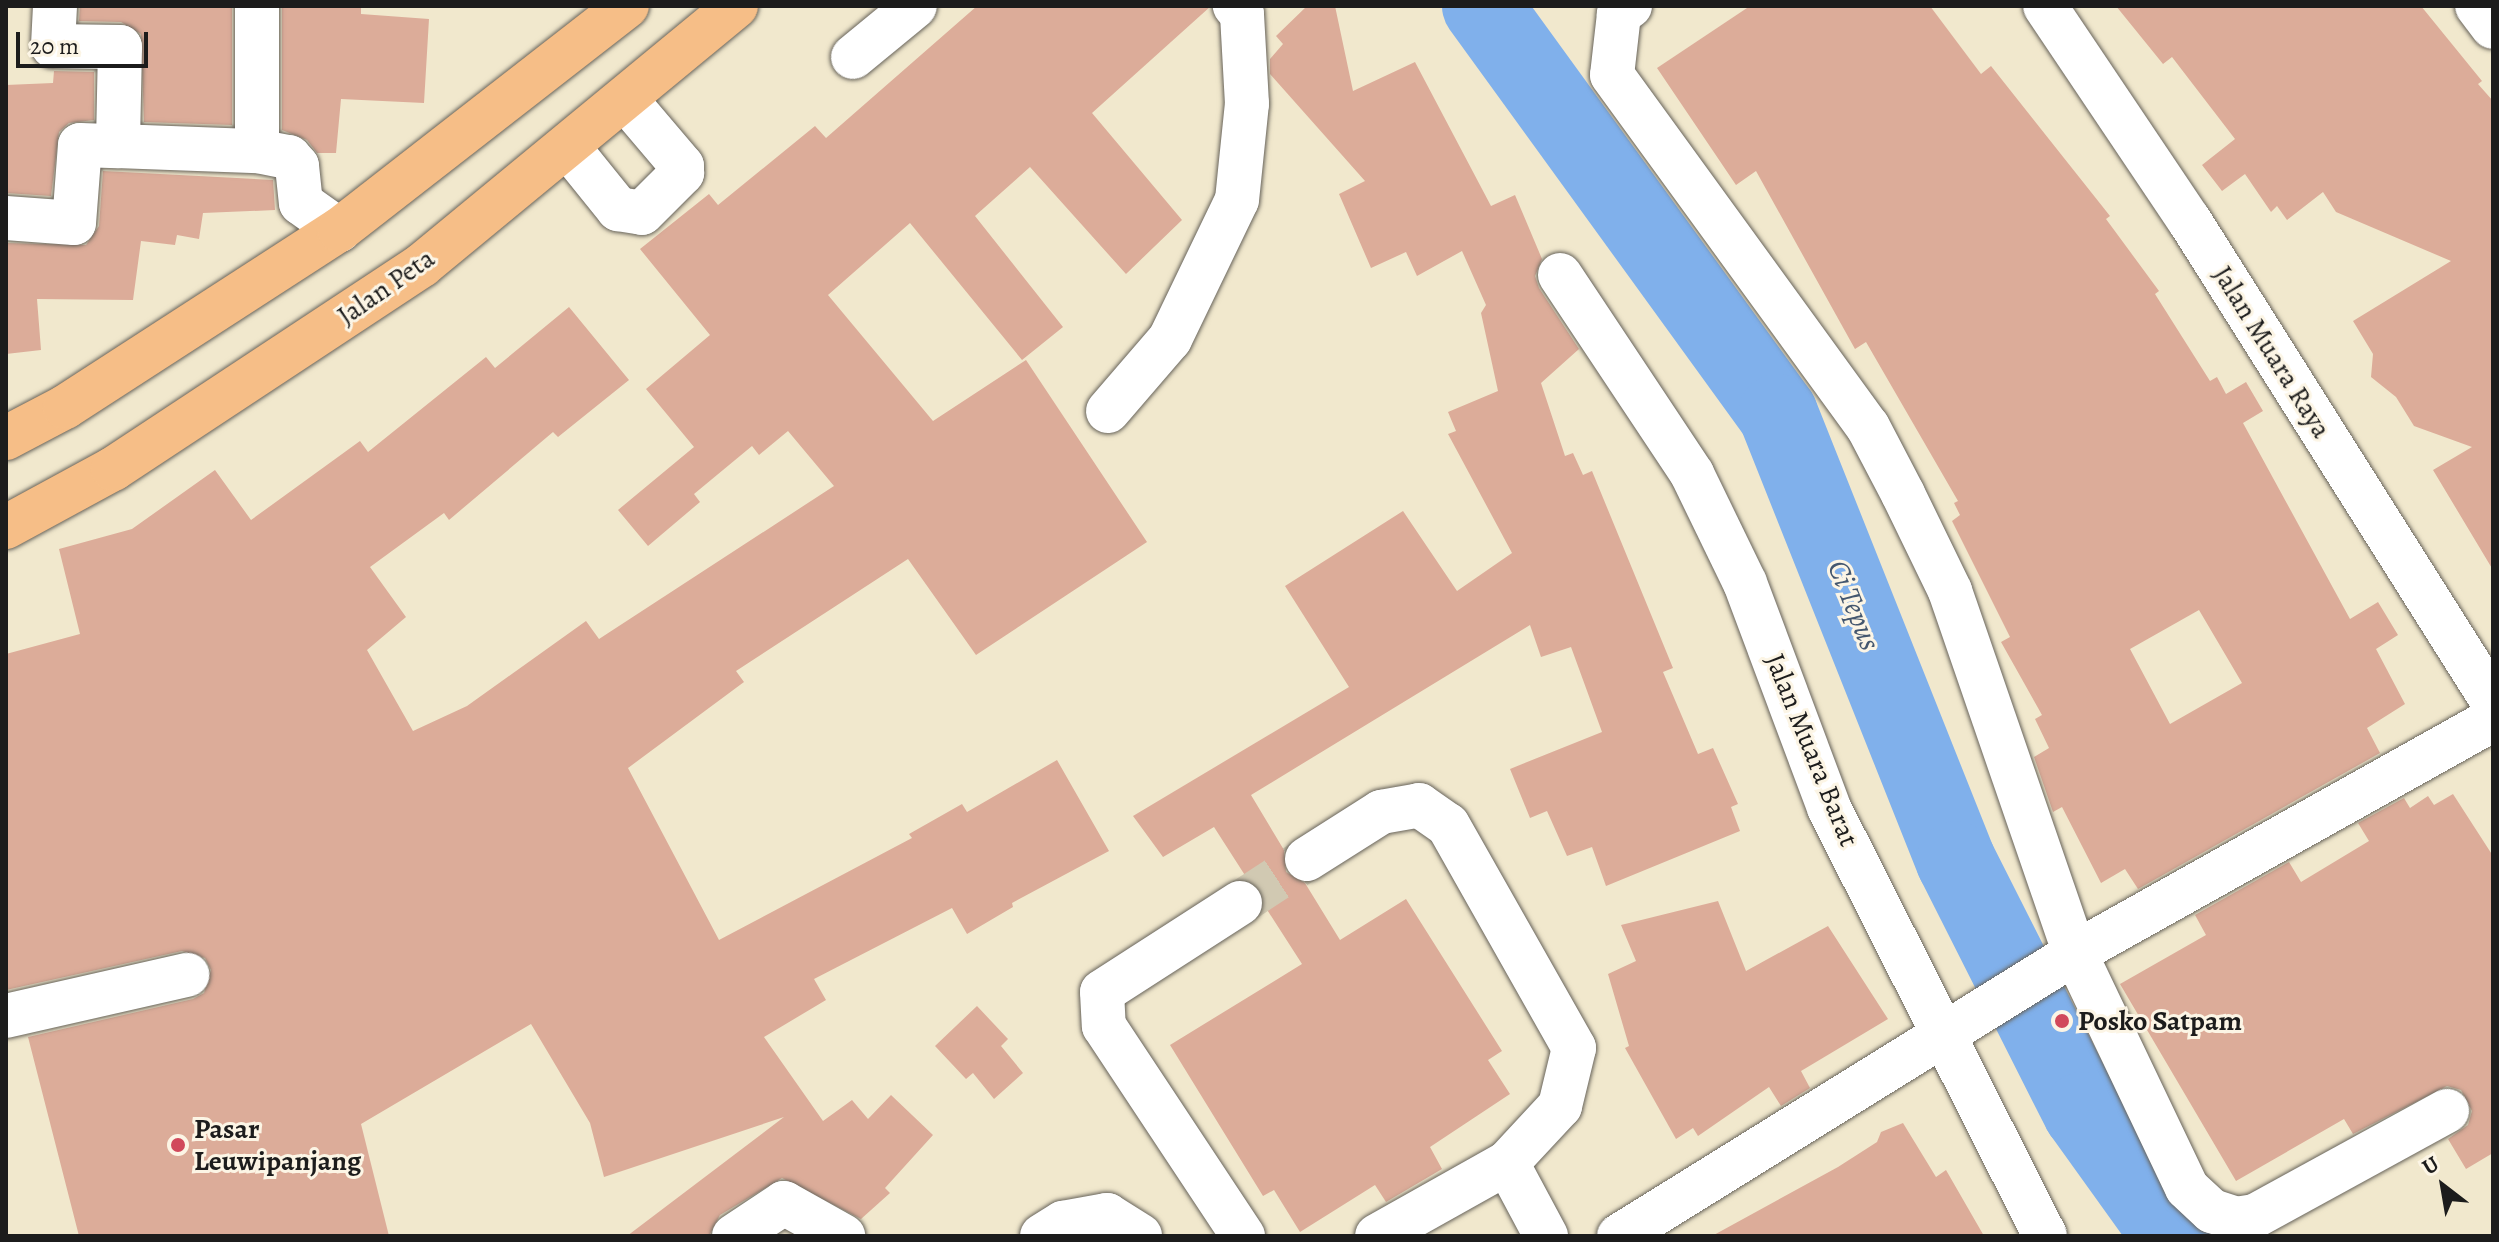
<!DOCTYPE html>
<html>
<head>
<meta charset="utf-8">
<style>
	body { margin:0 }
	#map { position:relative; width:2499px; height:1242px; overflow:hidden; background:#f1e8cd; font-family:Alegreya,serif }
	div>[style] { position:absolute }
	.river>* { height:80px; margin:-40px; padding:0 40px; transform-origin:40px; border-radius:40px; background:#80b0eb }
	.building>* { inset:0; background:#dcac99 }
	.minor-tunnel>* { height:44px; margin-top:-22px; transform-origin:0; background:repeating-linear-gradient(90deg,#d1c9b2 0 44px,transparent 0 66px) }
	.roads { filter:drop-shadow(0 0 2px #67635a) drop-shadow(0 0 2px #67635a) }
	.minor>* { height:44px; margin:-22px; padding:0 22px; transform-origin:22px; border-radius:22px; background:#fff }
	.major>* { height:44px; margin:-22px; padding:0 22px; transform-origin:22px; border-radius:22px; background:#f6be87 }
	.dots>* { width:22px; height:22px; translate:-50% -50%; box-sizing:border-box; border:4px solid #fcf5e5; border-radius:50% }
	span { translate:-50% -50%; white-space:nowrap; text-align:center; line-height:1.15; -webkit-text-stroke:6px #fcf5e5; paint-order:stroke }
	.street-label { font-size:28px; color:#1c1c1c }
	.poi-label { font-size:28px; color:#1c1c1c; font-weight:700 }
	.left { translate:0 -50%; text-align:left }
	.water-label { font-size:30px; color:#44576f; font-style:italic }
	.frame { position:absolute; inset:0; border:8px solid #1c1c1c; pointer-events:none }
	.north { position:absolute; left:2403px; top:1146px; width:80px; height:80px; -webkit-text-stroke:6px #fcf5e5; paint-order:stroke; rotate:329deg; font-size:22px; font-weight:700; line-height:32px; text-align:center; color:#1c1c1c }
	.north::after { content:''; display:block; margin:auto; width:28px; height:36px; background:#1c1c1c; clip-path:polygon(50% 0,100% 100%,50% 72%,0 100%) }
	.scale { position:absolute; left:16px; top:32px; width:132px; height:36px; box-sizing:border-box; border:4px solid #1c1c1c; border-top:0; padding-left:10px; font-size:24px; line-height:28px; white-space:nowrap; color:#1c1c1c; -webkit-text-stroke:6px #fcf5e5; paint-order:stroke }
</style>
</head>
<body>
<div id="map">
	<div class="river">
		<div style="left:1482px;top:6px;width:504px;rotate:54.04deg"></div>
		<div style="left:1778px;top:414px;width:481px;rotate:68.3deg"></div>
		<div style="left:1956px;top:861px;width:281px;rotate:63.2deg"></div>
		<div style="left:2083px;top:1112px;width:153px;rotate:54.3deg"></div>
	</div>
	<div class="building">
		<div style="clip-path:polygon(80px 6px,232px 6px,232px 125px,144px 122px,141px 34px,121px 22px,79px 21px)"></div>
		<div style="clip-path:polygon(282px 6px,361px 6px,361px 14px,429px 19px,424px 103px,341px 99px,336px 153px,317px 153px,307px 140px,282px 130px)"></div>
		<div style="clip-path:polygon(977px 6px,1211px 6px,1092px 113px,1182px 220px,1126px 274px,1030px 167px,975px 216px,1063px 327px,1022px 360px,910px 223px,828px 295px,933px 421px,1026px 360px,1147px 542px,976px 655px,908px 559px,736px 671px,744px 682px,628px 768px,719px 940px,912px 838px,909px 834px,962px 804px,967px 812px,1057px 760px,1109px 851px,1012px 903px,1013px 907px,967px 934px,952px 908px,814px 979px,826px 1000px,764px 1037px,823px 1121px,852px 1100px,868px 1119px,891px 1095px,933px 1135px,885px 1188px,890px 1193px,861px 1219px,782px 1178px,720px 1215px,709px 1236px,627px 1236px,784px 1117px,604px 1177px,590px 1123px,531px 1024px,361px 1124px,389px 1236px,79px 1236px,28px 1037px,193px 999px,204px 993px,211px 970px,205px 958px,182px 951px,6px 990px,6px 654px,80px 634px,59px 549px,132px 529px,215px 470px,251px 520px,360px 441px,368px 452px,486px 357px,495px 368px,569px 307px,629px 380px,558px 437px,553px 432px,449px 520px,444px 513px,370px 567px,406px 617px,367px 650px,413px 731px,467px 706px,586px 621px,599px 639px,834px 486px,788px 431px,759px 455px,752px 446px,694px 494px,700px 502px,648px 546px,618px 510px,694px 447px,646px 389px,710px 335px,640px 249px,709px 194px,718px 205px,815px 126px,826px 138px)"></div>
		<div style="clip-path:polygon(1307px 6px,1335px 6px,1353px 91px,1415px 62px,1491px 206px,1515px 195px,1542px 259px,1535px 276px,1539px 288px,1579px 349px,1541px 383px,1565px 456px,1573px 453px,1583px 475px,1592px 471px,1673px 668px,1663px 672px,1698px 754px,1713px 748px,1738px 804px,1731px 807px,1740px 831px,1606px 886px,1592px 847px,1567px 856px,1547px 811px,1530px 818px,1510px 769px,1602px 732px,1571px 647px,1541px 657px,1530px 625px,1251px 795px,1284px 850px,1286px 872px,1305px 883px,1340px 940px,1406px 899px,1502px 1051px,1488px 1060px,1510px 1094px,1430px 1147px,1442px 1169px,1386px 1202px,1375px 1185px,1300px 1232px,1274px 1190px,1263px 1196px,1170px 1045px,1302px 964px,1264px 905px,1261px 890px,1248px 880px,1214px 827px,1163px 857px,1133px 816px,1349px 687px,1285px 586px,1403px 511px,1457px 591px,1512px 553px,1448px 434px,1456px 431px,1448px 412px,1498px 391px,1481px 313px,1486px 305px,1462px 251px,1417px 276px,1406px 252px,1371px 268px,1339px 194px,1365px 181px,1270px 74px,1270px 59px,1283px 44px,1276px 36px)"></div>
		<div style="clip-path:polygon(evenodd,1750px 6px,1930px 6px,1981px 74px,1991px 66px,2110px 216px,2106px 219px,2159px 291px,2155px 294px,2210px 381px,2217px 377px,2226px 394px,2246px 382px,2263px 411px,2243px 423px,2350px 619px,2378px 602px,2398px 635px,2376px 649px,2405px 704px,2367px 728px,2380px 753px,2138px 889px,2125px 869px,2101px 883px,2062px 807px,2053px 812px,2034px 757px,2049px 748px,2035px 719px,2042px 715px,2001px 642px,2010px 637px,1952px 521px,1960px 515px,1954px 503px,1958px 501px,1866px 342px,1855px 349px,1756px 171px,1736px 185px,1657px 68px,1750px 6px,2199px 610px,2242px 683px,2170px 724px,2130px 649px,2199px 610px)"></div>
		<div style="clip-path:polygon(2116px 6px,2421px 6px,2482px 81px,2478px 84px,2493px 101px,2493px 570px,2433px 470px,2472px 447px,2414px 426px,2396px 397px,2371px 377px,2373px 354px,2353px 321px,2451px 261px,2336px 212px,2323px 192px,2287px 220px,2277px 206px,2271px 212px,2245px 174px,2222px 191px,2202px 165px,2235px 139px,2172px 57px,2163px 64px)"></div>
		<div style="clip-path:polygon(54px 71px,94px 72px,94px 120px,69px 123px,59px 132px,51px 196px,6px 193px,6px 85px,53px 83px)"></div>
		<div style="clip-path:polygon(103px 171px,273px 180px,275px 210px,203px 213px,199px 239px,177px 235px,175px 245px,141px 241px,133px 300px,37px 299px,41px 350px,6px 354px,6px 243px,86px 245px,99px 226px)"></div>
		<div style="clip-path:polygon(2453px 794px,2493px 856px,2493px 1153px,2466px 1169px,2448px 1139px,2468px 1125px,2472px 1111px,2461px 1090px,2447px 1086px,2353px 1134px,2344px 1119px,2236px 1181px,2120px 984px,2206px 935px,2195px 915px,2289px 862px,2301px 882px,2369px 841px,2358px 823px,2404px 798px,2410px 808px,2428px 796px,2434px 805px)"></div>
		<div style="clip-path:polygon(1718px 901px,1746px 971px,1828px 926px,1888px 1019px,1801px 1071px,1810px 1088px,1781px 1106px,1769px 1087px,1698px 1136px,1693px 1128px,1676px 1139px,1625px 1048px,1629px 1046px,1608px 974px,1636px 961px,1621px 925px)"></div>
		<div style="clip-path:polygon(977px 1006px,1008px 1039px,1001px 1046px,1023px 1073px,994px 1099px,973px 1073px,966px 1079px,935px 1046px)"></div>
		<div style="clip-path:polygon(1903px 1123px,1936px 1177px,1946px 1170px,1984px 1236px,1712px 1236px,1838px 1167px,1877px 1142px,1881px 1132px)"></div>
	</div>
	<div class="minor-tunnel">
		<div style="left:1240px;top:903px;width:80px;rotate:-33.3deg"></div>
	</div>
	<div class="roads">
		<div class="minor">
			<div style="left:55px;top:6px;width:40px;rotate:92.9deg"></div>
			<div style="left:53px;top:46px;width:67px;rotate:0.9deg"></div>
			<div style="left:120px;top:47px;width:99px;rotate:91.2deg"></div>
			<div style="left:118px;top:146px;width:139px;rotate:2.1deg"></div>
			<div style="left:257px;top:151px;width:145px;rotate:-90deg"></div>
			<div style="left:1630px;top:6px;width:14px;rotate:144deg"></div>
			<div style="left:1619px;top:14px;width:61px;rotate:96.5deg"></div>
			<div style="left:1612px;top:75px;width:435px;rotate:54deg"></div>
			<div style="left:1868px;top:427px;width:76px;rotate:62.4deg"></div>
			<div style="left:1903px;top:494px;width:108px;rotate:64.1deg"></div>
			<div style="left:1950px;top:591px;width:383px;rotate:71deg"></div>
			<div style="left:2075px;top:953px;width:260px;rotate:64.5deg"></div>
			<div style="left:2187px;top:1188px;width:34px;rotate:43deg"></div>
			<div style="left:2212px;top:1211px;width:25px;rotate:18deg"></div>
			<div style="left:2236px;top:1219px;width:19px;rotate:-9deg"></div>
			<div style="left:2255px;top:1216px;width:219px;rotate:-28.7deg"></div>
			<div style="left:2045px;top:6px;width:258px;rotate:56.1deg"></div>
			<div style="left:2189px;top:220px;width:570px;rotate:57.76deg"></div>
			<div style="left:2477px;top:6px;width:26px;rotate:53deg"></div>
			<div style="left:853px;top:57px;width:80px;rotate:-39.4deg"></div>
			<div style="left:568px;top:147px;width:80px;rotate:51.1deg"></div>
			<div style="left:618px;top:209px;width:24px;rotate:9deg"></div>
			<div style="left:642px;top:213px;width:57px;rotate:-45deg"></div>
			<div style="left:682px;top:173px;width:7px;rotate:-90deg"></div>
			<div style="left:682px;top:166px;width:87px;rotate:-130.3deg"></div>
			<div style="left:257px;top:151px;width:33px;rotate:11deg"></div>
			<div style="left:289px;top:157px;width:12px;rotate:48deg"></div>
			<div style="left:297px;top:166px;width:37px;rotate:84deg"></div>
			<div style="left:301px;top:203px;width:47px;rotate:35.4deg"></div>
			<div style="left:6px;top:218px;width:68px;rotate:4.2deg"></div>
			<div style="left:74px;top:223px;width:78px;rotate:-85.6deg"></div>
			<div style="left:80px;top:145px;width:38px;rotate:2deg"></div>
			<div style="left:1560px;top:275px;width:239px;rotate:56.4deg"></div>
			<div style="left:1692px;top:474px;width:121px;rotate:64.1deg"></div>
			<div style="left:1745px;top:583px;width:240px;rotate:69.5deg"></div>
			<div style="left:1829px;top:808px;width:479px;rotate:63.2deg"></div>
			<div style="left:1108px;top:411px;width:95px;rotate:-49.3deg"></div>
			<div style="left:1170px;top:339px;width:154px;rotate:-64.3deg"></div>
			<div style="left:1237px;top:200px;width:97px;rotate:-84.1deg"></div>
			<div style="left:1247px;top:104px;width:90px;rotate:-93.2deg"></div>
			<div style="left:1242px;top:14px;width:11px;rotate:-131deg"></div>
			<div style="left:1307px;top:859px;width:88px;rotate:-32.4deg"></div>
			<div style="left:1381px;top:812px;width:39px;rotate:-10deg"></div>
			<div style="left:1419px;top:805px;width:35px;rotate:35deg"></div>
			<div style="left:1448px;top:825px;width:256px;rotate:60.5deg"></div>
			<div style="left:1574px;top:1048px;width:60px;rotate:103.6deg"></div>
			<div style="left:1560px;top:1106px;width:78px;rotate:132.9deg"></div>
			<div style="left:1507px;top:1163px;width:149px;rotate:150.7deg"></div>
			<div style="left:1240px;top:903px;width:164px;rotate:147.2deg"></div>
			<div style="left:1102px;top:992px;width:34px;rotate:87deg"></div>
			<div style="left:1104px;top:1026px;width:252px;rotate:56.5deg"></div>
			<div style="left:6px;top:1016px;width:186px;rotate:-12.8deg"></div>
			<div style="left:1507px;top:1163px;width:83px;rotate:61.9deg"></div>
			<div style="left:734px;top:1236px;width:60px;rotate:-33.4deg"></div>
			<div style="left:784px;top:1203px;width:68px;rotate:29.2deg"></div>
			<div style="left:1042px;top:1236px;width:25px;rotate:-32deg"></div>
			<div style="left:1063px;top:1223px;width:45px;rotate:-10.3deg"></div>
			<div style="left:1107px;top:1215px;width:39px;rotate:32deg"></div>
			<div style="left:1619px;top:1236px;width:537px;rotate:-31.82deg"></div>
			<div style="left:2075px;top:953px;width:479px;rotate:-29.2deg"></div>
		</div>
		<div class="major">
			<div style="left:6px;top:438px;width:67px;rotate:-27.7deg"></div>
			<div style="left:65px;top:407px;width:326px;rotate:-32.9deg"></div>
			<div style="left:339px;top:230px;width:365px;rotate:-37.9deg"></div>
			<div style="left:6px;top:527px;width:122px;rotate:-28.5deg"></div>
			<div style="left:113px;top:469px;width:370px;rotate:-33.4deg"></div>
			<div style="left:422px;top:265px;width:407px;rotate:-39.5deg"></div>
		</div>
	</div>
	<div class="dots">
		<div style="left:2062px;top:1021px;background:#d1495b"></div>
		<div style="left:178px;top:1145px;background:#d1495b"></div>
	</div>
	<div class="street-label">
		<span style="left:386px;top:287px;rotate:-35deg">Jalan Peta</span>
		<span style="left:2272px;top:352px;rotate:58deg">Jalan Muara Raya</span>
		<span style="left:1812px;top:750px;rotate:68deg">Jalan Muara Barat</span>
	</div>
	<div class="poi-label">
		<span class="left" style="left:2078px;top:1021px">Posko Satpam</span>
		<span class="left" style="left:194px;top:1145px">Pasar<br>Leuwipanjang</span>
	</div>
	<div class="water-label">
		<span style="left:1854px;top:605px;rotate:68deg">Ci Tepus</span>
	</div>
	<div class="frame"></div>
	<div class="north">U</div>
	<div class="scale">20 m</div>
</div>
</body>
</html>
